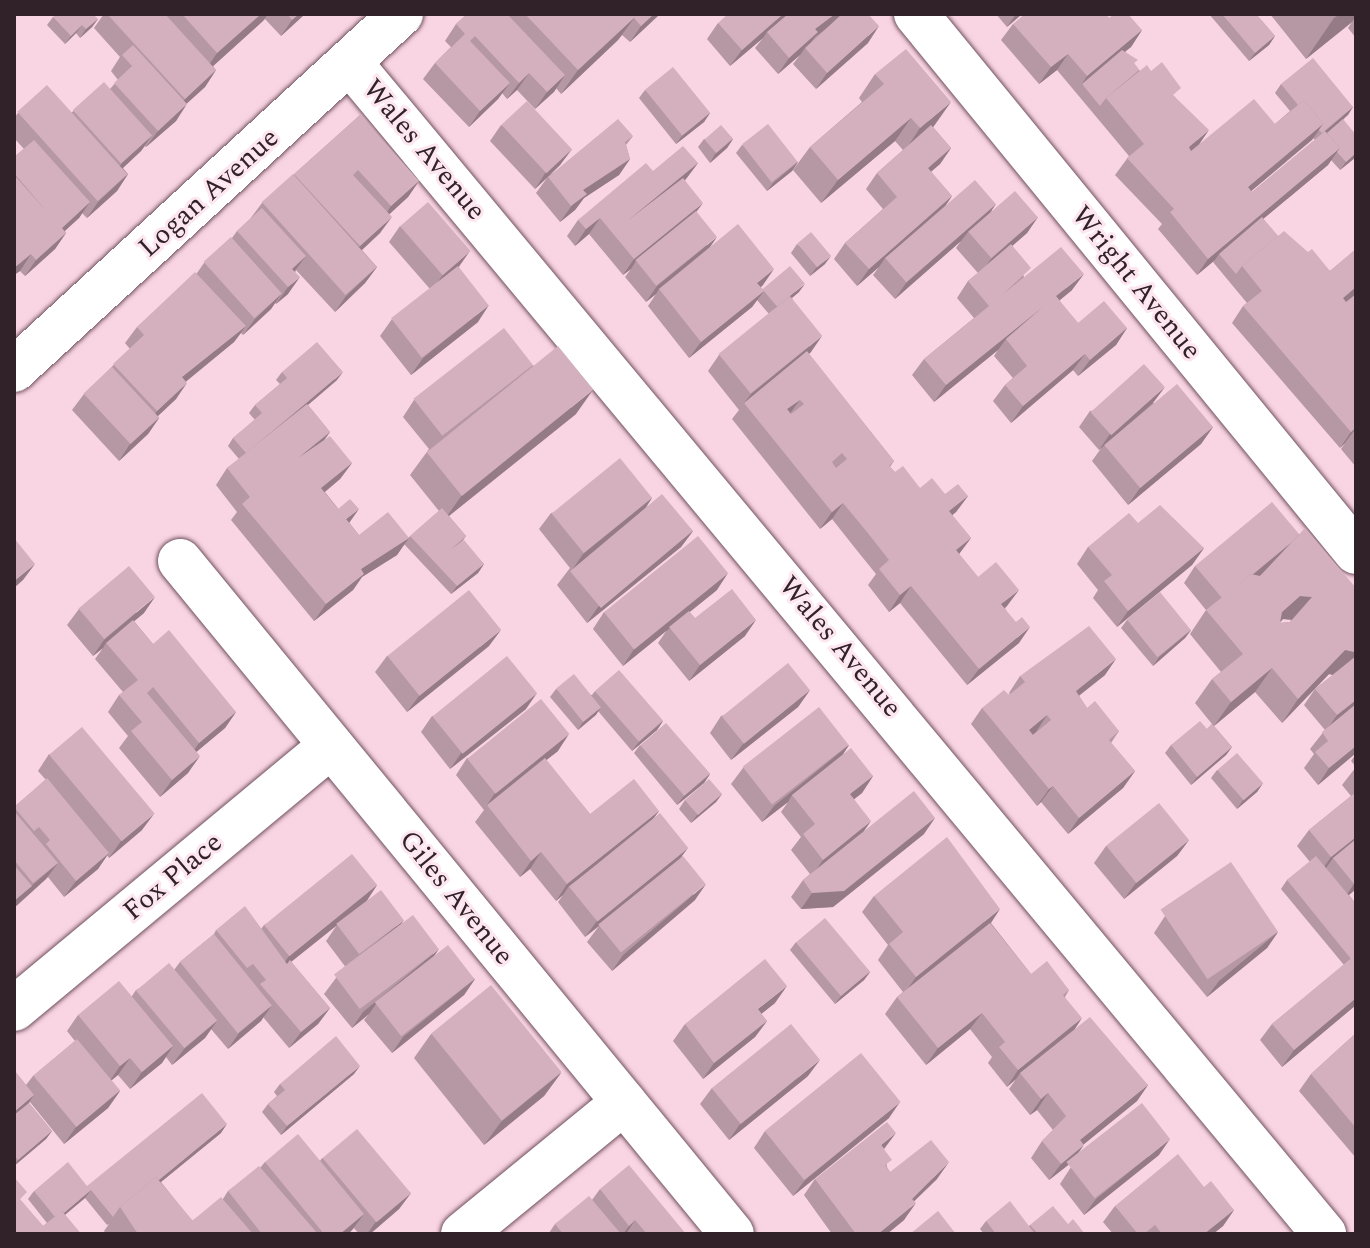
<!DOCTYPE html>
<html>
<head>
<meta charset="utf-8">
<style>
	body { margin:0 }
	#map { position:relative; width:1370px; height:1248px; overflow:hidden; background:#f9d4e3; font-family:Spectral,serif }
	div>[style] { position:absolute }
	.roads { filter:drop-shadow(0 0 2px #70515e) drop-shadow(0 0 2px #70515e) }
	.minor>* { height:44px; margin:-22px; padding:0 22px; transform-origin:22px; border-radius:22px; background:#fff }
	.wall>* { inset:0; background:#b697a4 }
	.shaded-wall>* { inset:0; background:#947b86 }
	.building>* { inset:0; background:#d4b0bf; transform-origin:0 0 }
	span { translate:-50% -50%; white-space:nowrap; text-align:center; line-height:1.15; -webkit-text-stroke:6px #fde6ef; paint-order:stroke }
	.street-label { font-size:28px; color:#302228 }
	.frame { position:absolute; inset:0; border:16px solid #302228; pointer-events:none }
</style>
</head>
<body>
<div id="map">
	<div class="roads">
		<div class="minor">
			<div style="left:916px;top:14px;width:695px;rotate:50.72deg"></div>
			<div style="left:351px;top:64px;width:1522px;rotate:50.25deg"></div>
			<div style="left:14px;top:370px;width:526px;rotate:-42.61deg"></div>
			<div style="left:180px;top:561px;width:870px;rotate:50.64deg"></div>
			<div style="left:14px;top:1009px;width:412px;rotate:-39.7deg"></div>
			<div style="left:463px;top:1234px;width:208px;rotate:-39.3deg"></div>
		</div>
	</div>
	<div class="wall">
		<div style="clip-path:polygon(104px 14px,305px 14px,281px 36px,265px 19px,213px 66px,216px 70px,205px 87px,186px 104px,176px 121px,146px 147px,145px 146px,141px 151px,123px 168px,128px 174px,117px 191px,87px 218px,82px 213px,79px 218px,65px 231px,66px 233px,55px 249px,25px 276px,20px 271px,14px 275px,14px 157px,24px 149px,14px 138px,14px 118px,18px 113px,72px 112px,110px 89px,118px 80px,111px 71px,120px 57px,94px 28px)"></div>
		<div style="clip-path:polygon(467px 14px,660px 14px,630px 42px,622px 35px,618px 40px,561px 94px,556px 88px,535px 109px,517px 90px,507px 99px,502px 93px,498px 99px,469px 127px,423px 79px,435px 63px,451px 47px,445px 41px,456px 24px)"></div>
		<div style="clip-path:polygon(868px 14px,868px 43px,816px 89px,793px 64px,800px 55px,778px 74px,755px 48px,763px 38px,730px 66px,707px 39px,718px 23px)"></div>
		<div style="clip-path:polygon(996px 14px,1022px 14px,1007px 27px)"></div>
		<div style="clip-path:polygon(1209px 14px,1256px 14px,1275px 36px,1269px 45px,1249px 61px)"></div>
		<div style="clip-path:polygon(1270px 14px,1356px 14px,1356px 38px,1348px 28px,1352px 22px,1306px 59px)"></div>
		<div style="clip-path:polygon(53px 17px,98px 19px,92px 27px,80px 38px,76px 33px,65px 44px,47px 25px)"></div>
		<div style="clip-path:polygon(evenodd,1109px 18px,1142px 30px,1131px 47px,1125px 51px,1139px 70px,1175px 97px,1199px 144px,1275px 124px,1290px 111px,1275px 93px,1281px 84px,1353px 107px,1343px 120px,1356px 157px,1340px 170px,1331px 160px,1328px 165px,1263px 219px,1278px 236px,1330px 271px,1356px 249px,1356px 467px,1341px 449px,1345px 443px,1340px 448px,1232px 323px,1243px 306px,1247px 303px,1213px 262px,1215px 260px,1197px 275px,1158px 229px,1162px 224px,1115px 175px,1129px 156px,1057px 70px,1039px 84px,1001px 40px,1013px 24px,1109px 18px,1313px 138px,1315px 140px,1252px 192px,1251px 191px,1313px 138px)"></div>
		<div style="clip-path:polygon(875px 74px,934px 126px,933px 127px,951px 148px,940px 164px,931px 172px,952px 196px,946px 205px,996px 204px,991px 211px,1038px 217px,1027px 233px,1012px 246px,1024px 277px,1072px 290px,1059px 301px,1078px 323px,1127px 328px,1116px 345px,1078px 376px,1073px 370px,1011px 423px,993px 401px,1005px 385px,1013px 378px,994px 356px,998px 350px,934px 402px,912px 375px,924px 359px,974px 318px,957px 298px,968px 281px,978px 273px,956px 248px,961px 241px,895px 299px,873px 275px,879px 267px,857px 286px,834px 259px,845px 243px,883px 209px,866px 189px,877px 173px,903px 150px,895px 141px,821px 203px,793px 170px,810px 147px,862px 102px,859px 98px)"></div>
		<div style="clip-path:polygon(645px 90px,710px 113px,704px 122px,676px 144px,639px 98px)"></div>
		<div style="clip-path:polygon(360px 115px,419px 181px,408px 197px,389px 214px,380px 233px,362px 250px,377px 267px,365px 283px,335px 312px,296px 270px,288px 294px,276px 304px,275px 303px,271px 309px,243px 335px,241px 333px,234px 342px,186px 381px,176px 399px,158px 416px,159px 418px,148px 434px,119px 461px,72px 410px,84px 394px,130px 349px,125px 343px,137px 327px,197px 273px,204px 263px,232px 238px,237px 231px,250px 219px,262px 203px)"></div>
		<div style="clip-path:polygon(501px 125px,572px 149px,560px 165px,551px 174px,633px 136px,626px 145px,630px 159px,619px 175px,584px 198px,575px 210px,560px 222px,536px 193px,547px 178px,535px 189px,490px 141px)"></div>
		<div style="clip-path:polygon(704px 139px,733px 139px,727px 148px,710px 163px,698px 147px)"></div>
		<div style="clip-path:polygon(742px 145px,798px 162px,792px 171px,767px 191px,736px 153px)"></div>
		<div style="clip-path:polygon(698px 163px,685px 180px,708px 249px,763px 285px,761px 287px,762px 289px,799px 292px,792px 298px,811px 352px,809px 354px,894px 461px,890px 467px,895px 472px,920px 488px,945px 494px,968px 496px,956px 512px,952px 515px,971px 538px,959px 554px,978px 577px,1007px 606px,1005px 608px,1019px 643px,967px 685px,900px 603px,889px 612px,868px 585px,876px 574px,855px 548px,832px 519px,820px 529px,732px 419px,739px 410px,708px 371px,719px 355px,769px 314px,757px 300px,752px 307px,689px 358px,648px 306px,656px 294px,646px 302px,625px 277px,631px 269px,623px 275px,589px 234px,575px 246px,567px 236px,578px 220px,653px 171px)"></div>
		<div style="clip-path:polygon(400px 226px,459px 267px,478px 322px,411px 375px,380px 336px,392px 319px,430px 289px,389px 242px)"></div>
		<div style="clip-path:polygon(797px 244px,825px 264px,810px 276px,791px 253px)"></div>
		<div style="clip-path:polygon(533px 365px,576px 414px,449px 516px,466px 536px,462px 542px,484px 564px,478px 573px,451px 594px,404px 544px,397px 555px,362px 577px,353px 590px,314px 621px,231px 520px,237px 512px,216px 485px,227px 468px,239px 459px,228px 446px,233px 438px,255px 420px,249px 413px,255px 405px,280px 384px,276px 380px,282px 372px,337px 380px,308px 405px,330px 432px,324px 440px,352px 463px,340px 479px,325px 492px,359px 535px,408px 538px,439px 511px,410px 475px,429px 449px,403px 417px,414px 400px)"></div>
		<div style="clip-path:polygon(1153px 403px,1213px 427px,1201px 444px,1128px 505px,1092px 461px,1102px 447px,1099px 450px,1079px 427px,1090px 411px)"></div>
		<div style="clip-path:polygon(652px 498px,646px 506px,693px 531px,681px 547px,587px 623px,557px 585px,570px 568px,539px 529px,551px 513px)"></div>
		<div style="clip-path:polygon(1138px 523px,1204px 548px,1192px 565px,1117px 627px,1093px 598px,1098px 590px,1077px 564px,1088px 547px)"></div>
		<div style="clip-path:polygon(evenodd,1299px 534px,1356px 588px,1356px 753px,1318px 785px,1304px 768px,1314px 754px,1310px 749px,1325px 730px,1304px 705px,1315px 689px,1333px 675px,1329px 674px,1282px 723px,1255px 692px,1214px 726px,1232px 747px,1226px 755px,1191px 785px,1165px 753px,1171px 745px,1207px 729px,1212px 724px,1195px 703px,1212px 679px,1221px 672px,1190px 634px,1206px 610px,1184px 583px,1195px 566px,1299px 534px,1283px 619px,1291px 620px,1290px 622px,1280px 623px,1283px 619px)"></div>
		<div style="clip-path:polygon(717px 590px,689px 612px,695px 618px,745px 636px,689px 681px,658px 643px,667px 630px,623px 666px,593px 629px,604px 612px)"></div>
		<div style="clip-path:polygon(79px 609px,144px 613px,134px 621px,153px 644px,236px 712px,225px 728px,196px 752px,188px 773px,160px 797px,119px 748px,128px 736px,108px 712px,119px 695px,123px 692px,95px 659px,103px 648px,93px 656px,67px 625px)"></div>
		<div style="clip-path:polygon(1127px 620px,1191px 630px,1185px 638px,1153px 666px,1121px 628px)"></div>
		<div style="clip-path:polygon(489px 646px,407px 712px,375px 672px,387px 656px)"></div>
		<div style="clip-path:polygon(1105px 675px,1079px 696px,1087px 708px,1119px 731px,1111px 743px,1135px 771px,1123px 788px,1068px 834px,1041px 802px,1037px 806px,971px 724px,982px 708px,1010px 694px,1009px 693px,1020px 676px)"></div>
		<div style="clip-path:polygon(556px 689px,592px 695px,595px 691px,663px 721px,657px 730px,632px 751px,598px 711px,578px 730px,550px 697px)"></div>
		<div style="clip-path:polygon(810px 690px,798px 707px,731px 760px,710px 733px,721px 716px)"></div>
		<div style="clip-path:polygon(526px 709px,450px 769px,421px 732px,432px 716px)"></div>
		<div style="clip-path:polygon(640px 745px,710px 774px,704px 783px,677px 805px,634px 753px)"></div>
		<div style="clip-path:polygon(849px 745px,843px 754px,873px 776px,862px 793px,854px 799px,864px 831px,924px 834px,833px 907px,801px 909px,791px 897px,803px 880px,810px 874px,791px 850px,801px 837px,781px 812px,788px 802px,762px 822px,731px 784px,743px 768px)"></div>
		<div style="clip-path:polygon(558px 751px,546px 760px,590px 814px,659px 811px,654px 818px,682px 856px,695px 900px,612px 971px,587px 942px,599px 926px,585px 937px,558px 902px,563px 895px,556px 901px,530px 869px,520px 877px,475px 822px,484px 810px,456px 775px,467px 758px)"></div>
		<div style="clip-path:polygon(49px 754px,142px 830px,109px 858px,107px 855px,98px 869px,64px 897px,48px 877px,14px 908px,14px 807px,46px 780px,38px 771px)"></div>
		<div style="clip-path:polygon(1356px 754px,1356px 767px,1351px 761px)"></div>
		<div style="clip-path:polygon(1356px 767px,1356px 889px,1349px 895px,1356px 904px,1356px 1005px,1282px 1067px,1260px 1040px,1272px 1024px,1344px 965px,1281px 889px,1287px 880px,1310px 862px,1297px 846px,1309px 830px,1351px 796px,1342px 785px)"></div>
		<div style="clip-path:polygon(1217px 770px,1263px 783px,1257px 792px,1237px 809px,1211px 778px)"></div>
		<div style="clip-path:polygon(722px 794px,716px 802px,691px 823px,679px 809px,685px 800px)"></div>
		<div style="clip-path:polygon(1189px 840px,1177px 856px,1124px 899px,1094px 863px,1106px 846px)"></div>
		<div style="clip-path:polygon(377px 885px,366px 902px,291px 962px,330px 1008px,318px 1024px,289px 1048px,263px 1017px,261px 1021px,228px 1049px,211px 1029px,205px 1038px,172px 1065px,166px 1057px,162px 1063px,130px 1089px,118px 1075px,111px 1081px,120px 1091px,108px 1108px,64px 1144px,30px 1102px,29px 1103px,52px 1131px,46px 1139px,14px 1166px,14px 1070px,26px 1085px,33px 1076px,75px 1041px,67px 1031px,78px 1015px,132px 996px,136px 990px,174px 970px,180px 962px,214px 934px,216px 930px,261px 929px,264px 925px)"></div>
		<div style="clip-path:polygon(874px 896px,991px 923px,1031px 974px,1069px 990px,1065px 997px,1075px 1029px,1148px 1085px,1137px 1101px,1083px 1145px,1072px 1162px,1049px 1180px,1031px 1158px,1042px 1141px,1053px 1130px,1037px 1110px,1030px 1115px,1009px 1089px,1016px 1079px,1007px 1087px,988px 1063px,992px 1057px,970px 1029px,926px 1065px,885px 1014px,897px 997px,903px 992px,878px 960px,888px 945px,862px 912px)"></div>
		<div style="clip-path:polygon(1165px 916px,1278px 932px,1267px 948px,1207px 997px,1154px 933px)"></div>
		<div style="clip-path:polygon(337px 925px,400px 926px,435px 956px,475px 979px,464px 995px,392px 1053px,364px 1020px,369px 1014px,352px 1028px,324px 994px,336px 978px,347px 969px,326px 941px)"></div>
		<div style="clip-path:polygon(796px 942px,870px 972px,864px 980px,835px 1004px,790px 950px)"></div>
		<div style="clip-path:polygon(775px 1003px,761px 1014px,767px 1021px,755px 1037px,703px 1079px,673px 1041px,685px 1024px)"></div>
		<div style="clip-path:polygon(1356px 1033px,1356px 1158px,1299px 1091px,1311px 1074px)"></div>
		<div style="clip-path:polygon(431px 1034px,561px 1073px,544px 1096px,484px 1145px,414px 1058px)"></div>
		<div style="clip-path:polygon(354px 1074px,281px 1135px,262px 1112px,268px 1104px,277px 1096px,274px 1092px,280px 1084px)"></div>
		<div style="clip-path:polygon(808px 1076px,729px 1140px,700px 1104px,712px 1088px)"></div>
		<div style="clip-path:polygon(889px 1118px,793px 1196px,754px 1148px,765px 1131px)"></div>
		<div style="clip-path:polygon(221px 1133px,161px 1182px,192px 1221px,223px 1199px,228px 1191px,260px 1168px,265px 1162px,320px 1161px,322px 1158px,411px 1193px,399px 1209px,370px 1234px,359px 1234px,354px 1228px,348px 1234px,106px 1234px,104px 1231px,109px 1224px,107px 1225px,85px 1198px,65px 1215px,81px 1234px,14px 1234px,21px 1201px,43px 1226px,47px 1223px,28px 1199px,34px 1191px,87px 1186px)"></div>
		<div style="clip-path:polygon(884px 1149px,887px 1167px,890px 1172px,937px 1179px,914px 1201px,904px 1220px,887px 1234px,832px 1234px,804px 1195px,815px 1179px)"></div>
		<div style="clip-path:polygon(1159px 1155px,1084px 1215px,1060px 1184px,1071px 1167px)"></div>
		<div style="clip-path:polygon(1204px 1187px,1234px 1210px,1223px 1226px,1213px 1234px,1113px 1234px,1103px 1222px,1115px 1206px)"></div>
		<div style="clip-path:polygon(600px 1189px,686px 1234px,542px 1234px,549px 1233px,555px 1224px,592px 1200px)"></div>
		<div style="clip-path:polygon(986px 1221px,1029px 1226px,1030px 1225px,1068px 1224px,1085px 1234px,984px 1234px,980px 1229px)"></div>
	</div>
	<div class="shaded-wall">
		<div style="clip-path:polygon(261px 14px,268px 14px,263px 21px,201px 77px,217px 53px)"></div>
		<div style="clip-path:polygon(299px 14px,305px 14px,281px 36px,292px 20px)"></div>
		<div style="clip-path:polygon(654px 14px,660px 14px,630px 42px,641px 26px)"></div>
		<div style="clip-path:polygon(783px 14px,790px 14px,767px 32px,763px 38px,730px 66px,742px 50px)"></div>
		<div style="clip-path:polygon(835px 14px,846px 14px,815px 37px,806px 49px,805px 48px,800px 55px,778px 74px,789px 58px,815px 29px)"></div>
		<div style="clip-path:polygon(1016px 14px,1022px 14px,1007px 27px)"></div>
		<div style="clip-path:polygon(1340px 14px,1356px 14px,1356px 16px,1352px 22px,1306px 59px,1334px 18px)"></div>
		<div style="clip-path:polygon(635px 17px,618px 40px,561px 94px,578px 70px)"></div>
		<div style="clip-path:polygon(98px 19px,92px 27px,80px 38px,86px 29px)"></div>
		<div style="clip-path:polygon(82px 25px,76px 33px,65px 44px,71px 36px)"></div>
		<div style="clip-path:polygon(879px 26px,868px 43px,816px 89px,827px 73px)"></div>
		<div style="clip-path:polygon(1142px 30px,1131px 47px,1083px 86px,1082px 84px,1087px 76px)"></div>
		<div style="clip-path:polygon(1275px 36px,1269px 45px,1249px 61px,1255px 53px)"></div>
		<div style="clip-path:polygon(1068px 54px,1057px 70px,1039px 84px,1051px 67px)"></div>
		<div style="clip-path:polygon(216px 70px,205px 87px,173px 116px,185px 99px)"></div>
		<div style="clip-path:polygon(529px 73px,517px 90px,507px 99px,519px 83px)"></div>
		<div style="clip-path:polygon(565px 75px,554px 92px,535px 109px,547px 92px)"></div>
		<div style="clip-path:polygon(510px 83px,498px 99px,469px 127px,480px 111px)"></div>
		<div style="clip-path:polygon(951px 102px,934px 126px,904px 152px,920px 128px)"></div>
		<div style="clip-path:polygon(187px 104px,176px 121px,146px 147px,158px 131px)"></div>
		<div style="clip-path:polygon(1353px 107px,1348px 115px,1317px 142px,1322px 134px)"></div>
		<div style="clip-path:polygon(710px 113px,704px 122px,676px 144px,682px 136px)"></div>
		<div style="clip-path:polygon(911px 118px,895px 141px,821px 203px,838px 180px)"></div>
		<div style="clip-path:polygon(1323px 124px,1312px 140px,1237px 203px,1248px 187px)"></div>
		<div style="clip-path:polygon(1209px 130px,1198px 146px,1177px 164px,1189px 147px)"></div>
		<div style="clip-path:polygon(152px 135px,141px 151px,110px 180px,122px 163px)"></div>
		<div style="clip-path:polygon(733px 139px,727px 148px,710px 163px,715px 154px)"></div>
		<div style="clip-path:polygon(951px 148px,940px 164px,916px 184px,928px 168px)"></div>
		<div style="clip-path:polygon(1340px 148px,1328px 165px,1220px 255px,1219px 254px,1215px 260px,1197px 275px,1208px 259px)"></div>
		<div style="clip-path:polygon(572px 149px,560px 165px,535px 189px,546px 172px)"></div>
		<div style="clip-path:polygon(1356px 153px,1356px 157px,1340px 170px,1346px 162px)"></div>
		<div style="clip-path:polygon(630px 159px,619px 175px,584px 198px,575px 210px,560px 222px,583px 190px)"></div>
		<div style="clip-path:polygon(798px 162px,792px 171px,767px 191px,773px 183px)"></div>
		<div style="clip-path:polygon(698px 163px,686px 179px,616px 237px,627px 221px)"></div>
		<div style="clip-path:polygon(128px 174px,117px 191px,87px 218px,98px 202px)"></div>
		<div style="clip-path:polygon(419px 181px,408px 197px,380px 223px,391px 206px)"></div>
		<div style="clip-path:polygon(952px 196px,941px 212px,885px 258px,879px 267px,857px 286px,869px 269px)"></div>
		<div style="clip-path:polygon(90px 202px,79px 218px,50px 244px,62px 228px)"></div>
		<div style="clip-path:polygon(703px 203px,691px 219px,636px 261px,631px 269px,623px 275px,634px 259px)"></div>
		<div style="clip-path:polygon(996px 204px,985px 220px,968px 232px,961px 241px,895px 299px,906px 283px)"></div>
		<div style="clip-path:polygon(392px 217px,380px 233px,349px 262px,360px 246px)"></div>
		<div style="clip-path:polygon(1038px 217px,1027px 233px,979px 275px,991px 259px)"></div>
		<div style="clip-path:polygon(600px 218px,589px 234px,575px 246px,586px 229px)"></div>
		<div style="clip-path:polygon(66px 233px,55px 249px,25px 276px,36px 260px)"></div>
		<div style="clip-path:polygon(717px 237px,706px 253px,659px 289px,656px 294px,646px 302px,657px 286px)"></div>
		<div style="clip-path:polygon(470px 251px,458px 268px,431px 291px,443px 275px)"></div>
		<div style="clip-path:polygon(31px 254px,20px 271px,14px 275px,14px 268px)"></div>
		<div style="clip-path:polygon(306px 256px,294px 272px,292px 269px)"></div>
		<div style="clip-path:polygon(831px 256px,825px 264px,810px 276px,816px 268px)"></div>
		<div style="clip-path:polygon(377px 267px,365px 283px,335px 312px,346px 296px)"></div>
		<div style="clip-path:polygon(774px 269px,763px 285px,746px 299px,757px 283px)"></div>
		<div style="clip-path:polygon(1084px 274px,1072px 290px,1044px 313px,1056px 296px)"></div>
		<div style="clip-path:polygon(300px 277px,288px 294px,276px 304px,288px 287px)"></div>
		<div style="clip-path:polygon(805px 284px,799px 292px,770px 316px,776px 307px)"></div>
		<div style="clip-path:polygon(1356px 287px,1356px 294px,1331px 315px,1343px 298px)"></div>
		<div style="clip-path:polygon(764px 291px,752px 307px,689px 358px,701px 342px)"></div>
		<div style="clip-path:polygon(282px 293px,271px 309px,243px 335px,255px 319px)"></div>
		<div style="clip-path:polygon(489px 305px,478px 322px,411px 375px,423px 358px)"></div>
		<div style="clip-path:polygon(1044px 306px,1006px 339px,998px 350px,934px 402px,946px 385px)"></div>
		<div style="clip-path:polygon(246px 326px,234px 342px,171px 394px,182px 377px)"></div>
		<div style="clip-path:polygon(1127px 328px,1116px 345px,1078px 376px,1090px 360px)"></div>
		<div style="clip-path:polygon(822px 336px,811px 352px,746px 405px,744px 403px,751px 394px)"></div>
		<div style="clip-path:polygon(1085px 354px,1073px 370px,1011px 423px,1023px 406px)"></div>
		<div style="clip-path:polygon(343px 372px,337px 380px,241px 462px,247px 454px)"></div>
		<div style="clip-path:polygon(187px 383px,176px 399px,145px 428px,157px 411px)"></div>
		<div style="clip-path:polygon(1165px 387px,1153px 403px,1099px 450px,1110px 434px)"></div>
		<div style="clip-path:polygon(593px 390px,576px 414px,445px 519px,462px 495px)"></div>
		<div style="clip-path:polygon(800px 400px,788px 416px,787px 409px)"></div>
		<div style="clip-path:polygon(159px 418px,148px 434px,119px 461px,130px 444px)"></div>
		<div style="clip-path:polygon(1213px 427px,1201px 444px,1128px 505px,1140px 488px)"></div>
		<div style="clip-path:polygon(1356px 428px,1345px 443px,1340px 448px,1351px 432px)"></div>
		<div style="clip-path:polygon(330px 432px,318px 449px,298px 458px)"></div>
		<div style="clip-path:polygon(352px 463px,340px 479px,310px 504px,321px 488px)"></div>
		<div style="clip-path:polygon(968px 496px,956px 512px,937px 528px,949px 511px)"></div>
		<div style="clip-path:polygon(652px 498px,641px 515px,572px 570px,583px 554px)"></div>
		<div style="clip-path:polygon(843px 503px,832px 519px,820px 529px,832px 512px)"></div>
		<div style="clip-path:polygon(359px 509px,347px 526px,346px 519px)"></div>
		<div style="clip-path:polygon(693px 531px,681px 547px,587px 623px,598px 607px)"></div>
		<div style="clip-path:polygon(1300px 535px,1289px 552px,1211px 616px,1223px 600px)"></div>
		<div style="clip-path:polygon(409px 538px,397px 555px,362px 577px,353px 590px,314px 621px,326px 604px,361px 569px)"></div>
		<div style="clip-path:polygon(971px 538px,959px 554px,956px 550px)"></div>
		<div style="clip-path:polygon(1204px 548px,1192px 565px,1117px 627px,1128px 611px)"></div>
		<div style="clip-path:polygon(35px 564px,23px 580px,14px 588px,14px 581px)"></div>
		<div style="clip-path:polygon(484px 564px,478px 573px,451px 594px,457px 586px)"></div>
		<div style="clip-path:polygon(728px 573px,717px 590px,623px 666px,634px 649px)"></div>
		<div style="clip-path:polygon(911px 586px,900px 603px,889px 612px,900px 595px)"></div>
		<div style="clip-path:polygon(1019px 590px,1007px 606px,990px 620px,1001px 604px)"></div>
		<div style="clip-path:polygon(1300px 596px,1312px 597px,1296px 620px,1283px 619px,1266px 635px,1282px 612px)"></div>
		<div style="clip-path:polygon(155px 597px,144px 613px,107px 644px,106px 643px,103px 648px,93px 656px,104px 640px)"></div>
		<div style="clip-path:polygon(756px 620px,745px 636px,689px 681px,700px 665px)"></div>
		<div style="clip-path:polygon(1030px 627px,1019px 643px,967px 685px,979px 669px)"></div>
		<div style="clip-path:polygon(501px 630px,489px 646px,407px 712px,419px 696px)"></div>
		<div style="clip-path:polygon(1191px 630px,1185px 638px,1153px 666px,1159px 657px)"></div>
		<div style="clip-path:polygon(1345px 650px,1356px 650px,1356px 661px,1337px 676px,1329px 674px,1282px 723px,1298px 699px)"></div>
		<div style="clip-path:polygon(1116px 659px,1105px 675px,1064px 707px,1076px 691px)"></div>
		<div style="clip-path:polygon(1272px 668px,1255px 692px,1214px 726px,1231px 702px)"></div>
		<div style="clip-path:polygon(810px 690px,798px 707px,731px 760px,743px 744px)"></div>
		<div style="clip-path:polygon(537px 693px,526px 709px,450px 769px,462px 752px)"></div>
		<div style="clip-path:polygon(1356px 700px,1356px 706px,1326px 731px,1337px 715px)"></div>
		<div style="clip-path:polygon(601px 707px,596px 715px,578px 730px,583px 722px)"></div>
		<div style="clip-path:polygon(236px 712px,225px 728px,188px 759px,199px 743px)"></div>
		<div style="clip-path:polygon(1047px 715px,1036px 732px,1018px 746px,1029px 730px)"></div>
		<div style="clip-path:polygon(663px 721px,657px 730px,632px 751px,638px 743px)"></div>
		<div style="clip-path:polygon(569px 734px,558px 751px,488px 806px,487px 805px,495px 793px)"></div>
		<div style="clip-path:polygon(849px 745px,838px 762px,792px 795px,788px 802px,762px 822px,774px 806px)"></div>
		<div style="clip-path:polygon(1356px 746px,1356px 753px,1318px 785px,1329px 768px)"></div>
		<div style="clip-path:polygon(1232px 747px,1226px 755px,1191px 785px,1197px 777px)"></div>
		<div style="clip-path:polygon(200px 756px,188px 773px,160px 797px,172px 780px)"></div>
		<div style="clip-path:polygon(1135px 771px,1123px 788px,1068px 834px,1079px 818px)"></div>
		<div style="clip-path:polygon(710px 774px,704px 783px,677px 805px,683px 797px)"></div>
		<div style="clip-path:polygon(873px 776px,862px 793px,839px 811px,850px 794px)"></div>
		<div style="clip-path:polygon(1263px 783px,1257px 792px,1237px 809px,1243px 800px)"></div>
		<div style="clip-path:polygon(1053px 786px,1041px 802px,1037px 806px,1049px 789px)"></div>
		<div style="clip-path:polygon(722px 794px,716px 802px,691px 823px,697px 815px)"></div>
		<div style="clip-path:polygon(659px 811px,647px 827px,569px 886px,563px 895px,556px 901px,567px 884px)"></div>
		<div style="clip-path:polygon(154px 814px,142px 830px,109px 858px,121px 841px)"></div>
		<div style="clip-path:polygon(935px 818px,924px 834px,833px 907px,801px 909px,812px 893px)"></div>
		<div style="clip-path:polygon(871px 821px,860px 837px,812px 876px,823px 860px)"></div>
		<div style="clip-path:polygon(1356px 837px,1356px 844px,1333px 858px,1326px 868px,1319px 874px,1331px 857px)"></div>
		<div style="clip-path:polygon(1189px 840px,1177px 856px,1124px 899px,1136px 883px)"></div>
		<div style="clip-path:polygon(688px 848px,676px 864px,585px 937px,597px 921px)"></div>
		<div style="clip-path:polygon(541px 852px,530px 869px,520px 877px,531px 861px)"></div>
		<div style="clip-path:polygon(109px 853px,98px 869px,64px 897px,76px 881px)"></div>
		<div style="clip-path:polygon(58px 863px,46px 879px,14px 908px,14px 901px)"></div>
		<div style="clip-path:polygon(1356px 882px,1356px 889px,1343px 900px,1354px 884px)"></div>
		<div style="clip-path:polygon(706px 884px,695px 900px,612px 971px,623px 955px)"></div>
		<div style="clip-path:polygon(377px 885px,366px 902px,277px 973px,289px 956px)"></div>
		<div style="clip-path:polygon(1000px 909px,989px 926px,904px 994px,916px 977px)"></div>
		<div style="clip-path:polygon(404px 920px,393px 936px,349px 971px,361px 955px)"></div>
		<div style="clip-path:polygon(1278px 932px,1267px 948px,1207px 997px,1219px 981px)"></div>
		<div style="clip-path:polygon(439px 949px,428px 965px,376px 1004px,369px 1014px,352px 1028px,363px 1012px)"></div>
		<div style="clip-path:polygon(870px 972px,864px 980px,835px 1004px,841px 996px)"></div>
		<div style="clip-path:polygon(475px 979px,464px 995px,392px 1053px,403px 1037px)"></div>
		<div style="clip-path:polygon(787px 986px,775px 1003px,746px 1026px,758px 1009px)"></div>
		<div style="clip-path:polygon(1356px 998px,1356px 1005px,1282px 1067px,1294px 1050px)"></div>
		<div style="clip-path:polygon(272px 1005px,261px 1021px,228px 1049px,239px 1033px)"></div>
		<div style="clip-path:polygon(330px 1008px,318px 1024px,289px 1048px,301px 1032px)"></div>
		<div style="clip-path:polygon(982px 1013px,970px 1029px,926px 1065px,938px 1048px)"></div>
		<div style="clip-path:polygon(1082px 1018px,1071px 1035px,1020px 1073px,1016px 1079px,1007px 1087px,1018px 1070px)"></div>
		<div style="clip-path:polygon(217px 1021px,205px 1038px,172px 1065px,184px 1049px)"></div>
		<div style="clip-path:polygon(767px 1021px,755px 1037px,703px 1079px,714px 1063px)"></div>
		<div style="clip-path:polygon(173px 1046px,162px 1063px,130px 1089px,142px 1072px)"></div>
		<div style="clip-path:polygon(130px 1058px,118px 1075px,109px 1082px,120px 1066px)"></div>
		<div style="clip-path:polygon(820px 1060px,808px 1076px,729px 1140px,740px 1124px)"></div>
		<div style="clip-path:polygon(360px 1066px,354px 1074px,281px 1135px,287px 1126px)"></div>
		<div style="clip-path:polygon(561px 1073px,544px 1096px,484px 1145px,501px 1122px)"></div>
		<div style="clip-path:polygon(1148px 1085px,1137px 1101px,1068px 1157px,1080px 1140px)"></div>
		<div style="clip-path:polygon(120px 1091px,108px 1108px,64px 1144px,76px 1127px)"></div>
		<div style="clip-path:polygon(1048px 1093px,1037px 1110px,1030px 1115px,1041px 1099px)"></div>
		<div style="clip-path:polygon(34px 1095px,23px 1111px,14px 1119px,14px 1112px)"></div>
		<div style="clip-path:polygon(900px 1102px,889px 1118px,793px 1196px,805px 1180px)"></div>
		<div style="clip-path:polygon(227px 1124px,221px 1133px,124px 1212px,122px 1210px)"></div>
		<div style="clip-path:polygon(52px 1131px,46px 1139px,14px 1166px,18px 1160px)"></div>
		<div style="clip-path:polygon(896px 1133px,884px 1149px,881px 1145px)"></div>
		<div style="clip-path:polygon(1170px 1139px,1159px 1155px,1084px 1215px,1096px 1199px)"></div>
		<div style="clip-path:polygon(1084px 1145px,1072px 1162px,1049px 1180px,1061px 1164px)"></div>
		<div style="clip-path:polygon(949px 1162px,937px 1179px,900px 1215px,912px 1199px)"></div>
		<div style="clip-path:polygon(91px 1190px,85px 1198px,50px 1227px,56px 1219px)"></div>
		<div style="clip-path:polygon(411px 1193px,399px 1209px,370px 1234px,367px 1234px,375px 1223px)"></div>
		<div style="clip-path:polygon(916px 1203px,904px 1220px,887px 1234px,878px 1234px)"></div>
		<div style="clip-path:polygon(1234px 1210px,1223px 1226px,1213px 1234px,1204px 1234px)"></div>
		<div style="clip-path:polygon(364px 1214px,352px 1230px,348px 1234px,340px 1234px)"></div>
		<div style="clip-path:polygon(635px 1220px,626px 1234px,623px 1234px,629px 1226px)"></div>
	</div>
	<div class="building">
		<div style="clip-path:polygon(56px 14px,93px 14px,98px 19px,86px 29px,82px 25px,71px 36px,53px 17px)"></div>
		<div style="clip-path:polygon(107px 14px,165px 14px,216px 70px,185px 99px)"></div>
		<div style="clip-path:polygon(182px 14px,261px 14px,217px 53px)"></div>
		<div style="clip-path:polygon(287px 14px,299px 14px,292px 20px)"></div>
		<div style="clip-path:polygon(467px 14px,507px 14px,565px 75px,547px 92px,529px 73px,519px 83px,475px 36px,470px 41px,510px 83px,480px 111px,435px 63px,465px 34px,456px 24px)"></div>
		<div style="clip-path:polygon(525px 14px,632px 14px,635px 17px,578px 70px)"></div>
		<div style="clip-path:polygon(632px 14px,654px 14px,641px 26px,634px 18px,635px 17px)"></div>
		<div style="clip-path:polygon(728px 14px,783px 14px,742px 50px,718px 23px)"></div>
		<div style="clip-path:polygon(788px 14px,835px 14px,815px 29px,818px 32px,789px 58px,767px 32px)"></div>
		<div style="clip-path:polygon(842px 14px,868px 14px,879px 26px,827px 73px,805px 48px)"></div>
		<div style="clip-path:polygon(1025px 14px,1106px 14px,1109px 18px,1114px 14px,1128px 14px,1142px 30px,1087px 76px,1068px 54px,1051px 67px,1013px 24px)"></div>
		<div style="clip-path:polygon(1222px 14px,1256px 14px,1275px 36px,1255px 53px)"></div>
		<div style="clip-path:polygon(133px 45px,187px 104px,158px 131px,114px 83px,132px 66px,122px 55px)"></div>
		<div style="clip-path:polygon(906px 49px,951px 102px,920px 128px,911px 118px,838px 180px,810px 147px,884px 84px,875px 74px)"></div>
		<div style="clip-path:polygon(1122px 50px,1138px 60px,1134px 63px,1139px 70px,1106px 98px,1100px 106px,1082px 84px)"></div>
		<div style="clip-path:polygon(1313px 58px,1353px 107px,1322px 133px,1319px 130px,1323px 124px,1304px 100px,1298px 105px,1281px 84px)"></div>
		<div style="clip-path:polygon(1162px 62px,1181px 88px,1173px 95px,1209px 130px,1189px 147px,1191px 151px,1254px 99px,1275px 124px,1304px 100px,1323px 124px,1248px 187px,1252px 192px,1325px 131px,1340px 148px,1208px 259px,1170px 212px,1174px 209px,1127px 158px,1144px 144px,1106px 98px,1147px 65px,1151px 71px)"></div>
		<div style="left:673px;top:67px;width:59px;height:36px;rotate:51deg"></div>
		<div style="left:104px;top:82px;width:72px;height:42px;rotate:48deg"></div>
		<div style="left:47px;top:85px;width:120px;height:40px;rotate:48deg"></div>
		<div style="left:527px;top:101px;width:66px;height:35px;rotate:47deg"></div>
		<div style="clip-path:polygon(360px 115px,419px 181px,391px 206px,358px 170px,353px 175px,392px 217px,360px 246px,294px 174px)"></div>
		<div style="clip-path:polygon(618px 119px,633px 136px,625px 142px,630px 159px,583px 190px,587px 194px,571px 206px,548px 177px)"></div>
		<div style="clip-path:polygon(1343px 119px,1356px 135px,1356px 153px,1346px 162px,1337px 152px,1340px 148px,1327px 133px)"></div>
		<div style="left:768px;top:124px;width:48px;height:33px;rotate:52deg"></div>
		<div style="left:721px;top:125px;width:18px;height:22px;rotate:49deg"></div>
		<div style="clip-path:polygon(931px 125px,951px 148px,928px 168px,952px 196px,869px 269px,845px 243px,897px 197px,877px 173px)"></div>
		<div style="clip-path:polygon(34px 140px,90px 202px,62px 228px,66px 233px,36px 260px,31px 254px,14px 268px,14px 175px,48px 213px,14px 173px,14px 157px)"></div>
		<div style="clip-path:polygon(683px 146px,698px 163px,627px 221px,683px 178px,703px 203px,634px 259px,600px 218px,586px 229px,578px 220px,646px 163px,653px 171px)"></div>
		<div style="left:293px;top:174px;width:125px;height:42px;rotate:48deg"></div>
		<div style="left:975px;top:180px;width:32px;height:119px;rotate:49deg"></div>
		<div style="left:1015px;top:191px;width:35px;height:62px;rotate:49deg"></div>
		<div style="left:428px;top:202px;width:65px;height:37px;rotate:49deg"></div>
		<div style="clip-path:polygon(262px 208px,306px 256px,292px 269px,300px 277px,288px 287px,237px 231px)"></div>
		<div style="left:696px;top:211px;width:33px;height:78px;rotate:51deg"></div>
		<div style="clip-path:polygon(1262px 217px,1278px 236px,1242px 266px,1236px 274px,1219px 254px)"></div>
		<div style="clip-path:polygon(738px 224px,774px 269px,757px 283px,764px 291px,701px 342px,659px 289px)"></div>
		<div style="clip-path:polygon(1284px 231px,1308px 252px,1312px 249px,1330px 271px,1356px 249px,1356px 287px,1343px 298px,1346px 302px,1356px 294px,1356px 427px,1351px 432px,1243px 306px,1262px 291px,1242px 266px)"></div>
		<div style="left:811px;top:232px;width:31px;height:18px;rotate:50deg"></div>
		<div style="left:231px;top:237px;width:76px;height:37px;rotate:48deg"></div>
		<div style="clip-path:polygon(1011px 244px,1031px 268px,1002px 295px,1061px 247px,1084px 274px,1056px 296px,1078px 323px,1104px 301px,1127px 328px,1090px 360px,1085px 354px,1023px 406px,1005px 385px,1027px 366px,1006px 339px,1044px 306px,946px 385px,924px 359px,989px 306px,968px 281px)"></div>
		<div style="left:458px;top:266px;width:50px;height:85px;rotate:52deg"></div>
		<div style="left:790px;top:266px;width:23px;height:36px;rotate:50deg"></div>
		<div style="clip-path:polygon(195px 272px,246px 326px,182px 377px,187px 383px,157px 411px,113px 364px,144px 335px,137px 327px)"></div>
		<div style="left:790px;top:296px;width:51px;height:92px;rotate:51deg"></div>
		<div style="left:504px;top:328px;width:47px;height:115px;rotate:52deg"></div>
		<div style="clip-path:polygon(317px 342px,343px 372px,246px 453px,233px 438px,262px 413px,255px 405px,287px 378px,282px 372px)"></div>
		<div style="left:558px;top:346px;width:56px;height:169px;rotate:51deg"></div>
		<div style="clip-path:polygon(evenodd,807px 351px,894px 461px,889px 466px,895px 472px,903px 466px,920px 488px,932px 478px,945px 494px,958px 484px,968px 496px,949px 511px,971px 538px,956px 550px,978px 577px,996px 562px,1019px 590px,1001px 604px,1016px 622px,1022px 617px,1030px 627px,979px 669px,911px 586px,900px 595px,879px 569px,889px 560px,867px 532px,843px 503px,832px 512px,744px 403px,807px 351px,800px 400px,804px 404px,791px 414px,787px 409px,800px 400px,807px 351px,842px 453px,847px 459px,836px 468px,832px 462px,842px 453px)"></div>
		<div style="left:1144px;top:364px;width:31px;height:72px;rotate:48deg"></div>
		<div style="left:112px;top:367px;width:69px;height:39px;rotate:47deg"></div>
		<div style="left:1177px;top:384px;width:56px;height:95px;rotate:50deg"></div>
		<div style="clip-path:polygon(307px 404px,330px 432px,298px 458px,330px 436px,352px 463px,321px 488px,338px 509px,350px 499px,359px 509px,346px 519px,359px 535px,388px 512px,409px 538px,361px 569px,364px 574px,326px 604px,242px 504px,250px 497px,227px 468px)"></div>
		<div style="left:620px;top:458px;width:51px;height:88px;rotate:51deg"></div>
		<div style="left:662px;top:494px;width:48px;height:120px;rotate:50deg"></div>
		<div style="clip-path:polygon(1272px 502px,1299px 534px,1292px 542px,1253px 574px,1251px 574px,1222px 598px,1195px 566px)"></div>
		<div style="clip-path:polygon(1160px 505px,1204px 548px,1128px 611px,1104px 581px,1112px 575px,1088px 547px,1129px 513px,1138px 523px)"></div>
		<div style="clip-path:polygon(442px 508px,466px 536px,450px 550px,464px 540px,484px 564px,457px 586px,410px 536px)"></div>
		<div style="clip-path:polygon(evenodd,1305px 528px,1356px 588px,1356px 650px,1354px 652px,1345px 650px,1298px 699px,1272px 668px,1231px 702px,1212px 679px,1243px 654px,1206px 610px,1251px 574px,1260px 576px,1305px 528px,1300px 596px,1312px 597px,1290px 622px,1280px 623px,1282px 612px,1300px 596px)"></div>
		<div style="left:698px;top:536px;width:48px;height:121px;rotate:51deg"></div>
		<div style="clip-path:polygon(14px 538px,35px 564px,14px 581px)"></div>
		<div style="left:129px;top:566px;width:40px;height:66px;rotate:50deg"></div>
		<div style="clip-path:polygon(732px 589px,756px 620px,700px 665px,669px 627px,689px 611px,695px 618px)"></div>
		<div style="left:469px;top:590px;width:51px;height:105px;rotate:51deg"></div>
		<div style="left:1160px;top:592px;width:49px;height:43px;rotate:51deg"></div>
		<div style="clip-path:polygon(133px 620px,153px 644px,169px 630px,236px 712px,199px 743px,153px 687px,147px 693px,200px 756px,172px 780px,131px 731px,142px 722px,119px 695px,138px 680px,106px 643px)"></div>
		<div style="clip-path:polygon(evenodd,1089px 626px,1116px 659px,1076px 691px,1087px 708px,1095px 701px,1119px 731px,1109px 740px,1135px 771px,1079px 818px,1053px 786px,1049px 789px,982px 708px,1004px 690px,1009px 695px,1025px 682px,1020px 676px,1089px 626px,1047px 715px,1051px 720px,1033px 735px,1029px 730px,1047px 715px)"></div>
		<div style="left:507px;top:656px;width:48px;height:96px;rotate:51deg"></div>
		<div style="clip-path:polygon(1356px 656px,1356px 700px,1337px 715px,1315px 689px)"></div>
		<div style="left:788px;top:663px;width:35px;height:85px;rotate:51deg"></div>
		<div style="left:619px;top:670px;width:67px;height:32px;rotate:49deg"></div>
		<div style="left:574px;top:674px;width:43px;height:23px;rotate:51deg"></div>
		<div style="left:541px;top:699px;width:45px;height:95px;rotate:51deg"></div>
		<div style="clip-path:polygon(1356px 704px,1356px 746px,1329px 768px,1315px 752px,1328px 741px,1322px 732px)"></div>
		<div style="left:819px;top:707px;width:48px;height:97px;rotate:52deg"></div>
		<div style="clip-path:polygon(1200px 721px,1207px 729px,1212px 724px,1232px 747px,1197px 777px,1171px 745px)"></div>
		<div style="left:666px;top:723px;width:67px;height:34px;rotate:49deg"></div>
		<div style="left:82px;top:727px;width:113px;height:43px;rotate:50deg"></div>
		<div style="clip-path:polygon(851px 748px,873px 776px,850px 794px,871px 821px,823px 860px,803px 834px,815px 824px,792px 795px)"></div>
		<div style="left:1237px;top:753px;width:40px;height:26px;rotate:49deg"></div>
		<div style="clip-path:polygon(545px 758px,590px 814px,634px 779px,659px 811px,567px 884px,541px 852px,531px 861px,487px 805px)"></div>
		<div style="clip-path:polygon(47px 778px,109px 853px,76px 881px,46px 844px,50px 840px,39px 827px,34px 831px,14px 807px)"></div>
		<div style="left:709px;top:779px;width:20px;height:32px;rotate:49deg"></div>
		<div style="clip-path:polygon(914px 791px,935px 818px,844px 891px,812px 893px,803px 880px)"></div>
		<div style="clip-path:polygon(1356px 792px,1356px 837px,1331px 857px,1309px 830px)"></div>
		<div style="left:1159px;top:803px;width:48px;height:68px;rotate:51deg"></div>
		<div style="clip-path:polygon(14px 811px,58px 863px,33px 883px,14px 860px)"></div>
		<div style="left:660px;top:813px;width:45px;height:117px;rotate:51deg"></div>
		<div style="clip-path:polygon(947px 837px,1000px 909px,916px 977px,889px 944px,903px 932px,874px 896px)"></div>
		<div style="clip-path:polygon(1356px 839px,1356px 882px,1354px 884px,1333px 858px)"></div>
		<div style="left:352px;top:854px;width:40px;height:113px;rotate:51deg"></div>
		<div style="left:683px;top:856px;width:36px;height:109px;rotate:51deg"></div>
		<div style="clip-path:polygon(1316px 856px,1356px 904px,1356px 956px,1355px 955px,1351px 959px,1287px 880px)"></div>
		<div style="left:1231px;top:862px;width:84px;height:85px;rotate:56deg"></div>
		<div style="clip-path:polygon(14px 865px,32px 886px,14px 901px)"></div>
		<div style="left:381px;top:890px;width:38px;height:56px;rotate:53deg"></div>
		<div style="clip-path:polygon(245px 906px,287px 964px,290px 960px,330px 1008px,301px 1032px,260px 984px,266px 980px,253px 964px,247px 968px,216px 930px)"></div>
		<div style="left:413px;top:915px;width:43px;height:99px;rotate:53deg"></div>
		<div style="left:825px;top:918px;width:70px;height:38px;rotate:50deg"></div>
		<div style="clip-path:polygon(990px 923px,1031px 974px,1047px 961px,1069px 990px,1063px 995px,1082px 1018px,1018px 1070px,999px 1047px,1005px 1042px,982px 1013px,938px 1048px,897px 997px)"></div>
		<div style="left:214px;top:934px;width:92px;height:44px;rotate:51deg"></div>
		<div style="left:448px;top:945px;width:43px;height:93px;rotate:52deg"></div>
		<div style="clip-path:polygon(1355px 955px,1356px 998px,1294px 1050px,1272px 1024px)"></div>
		<div style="clip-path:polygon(765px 959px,787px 986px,758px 1009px,767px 1021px,714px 1063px,685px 1024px)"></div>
		<div style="left:169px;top:963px;width:75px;height:43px;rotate:50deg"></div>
		<div style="clip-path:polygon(119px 981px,173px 1046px,142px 1072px,130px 1058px,120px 1066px,78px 1015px)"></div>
		<div style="left:491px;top:985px;width:112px;height:77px;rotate:51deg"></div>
		<div style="clip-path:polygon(1090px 1017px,1148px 1085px,1080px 1140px,1084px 1145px,1061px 1164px,1042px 1141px,1066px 1116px,1048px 1093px,1041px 1099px,1020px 1073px)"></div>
		<div style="left:791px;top:1024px;width:46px;height:102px;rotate:51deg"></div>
		<div style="clip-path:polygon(1356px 1033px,1356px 1128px,1311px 1074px)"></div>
		<div style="clip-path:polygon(336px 1036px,360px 1066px,287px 1126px,268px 1104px,285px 1090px,280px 1084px)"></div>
		<div style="left:77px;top:1039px;width:67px;height:57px;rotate:50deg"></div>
		<div style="left:861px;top:1053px;width:63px;height:124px;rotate:51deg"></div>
		<div style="clip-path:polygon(14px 1070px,34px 1095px,14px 1112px)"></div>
		<div style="clip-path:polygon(202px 1093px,227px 1124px,159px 1180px,156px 1177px,120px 1207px,113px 1217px,91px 1190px,64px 1213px,62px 1211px,55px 1217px,34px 1191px,68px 1162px,87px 1186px)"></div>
		<div style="clip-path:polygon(29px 1103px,52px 1131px,18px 1160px,14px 1155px,14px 1115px)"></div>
		<div style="left:1142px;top:1103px;width:46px;height:96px;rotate:52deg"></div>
		<div style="clip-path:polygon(887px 1122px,896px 1133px,881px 1145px,892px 1160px,885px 1165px,890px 1172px,931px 1140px,949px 1162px,912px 1199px,916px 1203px,878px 1234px,856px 1234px,815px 1179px)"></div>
		<div style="left:357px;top:1129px;width:84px;height:45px;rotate:50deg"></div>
		<div style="clip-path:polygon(298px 1134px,364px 1214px,340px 1234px,324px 1234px,265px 1162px)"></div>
		<div style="clip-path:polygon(1178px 1154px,1204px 1187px,1211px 1181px,1234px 1210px,1204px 1234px,1162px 1234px,1155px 1225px,1144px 1234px,1138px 1234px,1115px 1206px)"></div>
		<div style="clip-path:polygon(629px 1165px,686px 1234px,647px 1234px,635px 1220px,629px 1226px,600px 1189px)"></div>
		<div style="clip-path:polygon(259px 1166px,318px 1234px,262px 1234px,228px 1191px)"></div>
		<div style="clip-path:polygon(14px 1177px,27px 1192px,20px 1199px,43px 1226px,62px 1211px,81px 1234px,14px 1234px)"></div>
		<div style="clip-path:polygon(156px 1177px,204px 1234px,138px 1234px,120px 1207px)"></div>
		<div style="clip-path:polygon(589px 1196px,621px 1234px,563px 1234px,555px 1224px)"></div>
		<div style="clip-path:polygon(221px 1197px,253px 1234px,204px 1234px,192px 1221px)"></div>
		<div style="clip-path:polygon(1010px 1201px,1035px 1234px,996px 1234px,986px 1221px)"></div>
		<div style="clip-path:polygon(1053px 1206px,1068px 1224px,1073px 1219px,1085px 1234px,1038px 1234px,1030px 1225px)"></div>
		<div style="clip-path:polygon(938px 1211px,956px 1234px,910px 1234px)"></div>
	</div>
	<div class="street-label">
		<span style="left:424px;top:150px;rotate:50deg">Wales Avenue</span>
		<span style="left:209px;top:193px;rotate:-42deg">Logan Avenue</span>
		<span style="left:1136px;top:283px;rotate:51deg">Wright Avenue</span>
		<span style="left:840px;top:647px;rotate:50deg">Wales Avenue</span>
		<span style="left:173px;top:877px;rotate:-40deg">Fox Place</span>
		<span style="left:456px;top:898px;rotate:51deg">Giles Avenue</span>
	</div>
	<div class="frame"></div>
</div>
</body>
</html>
